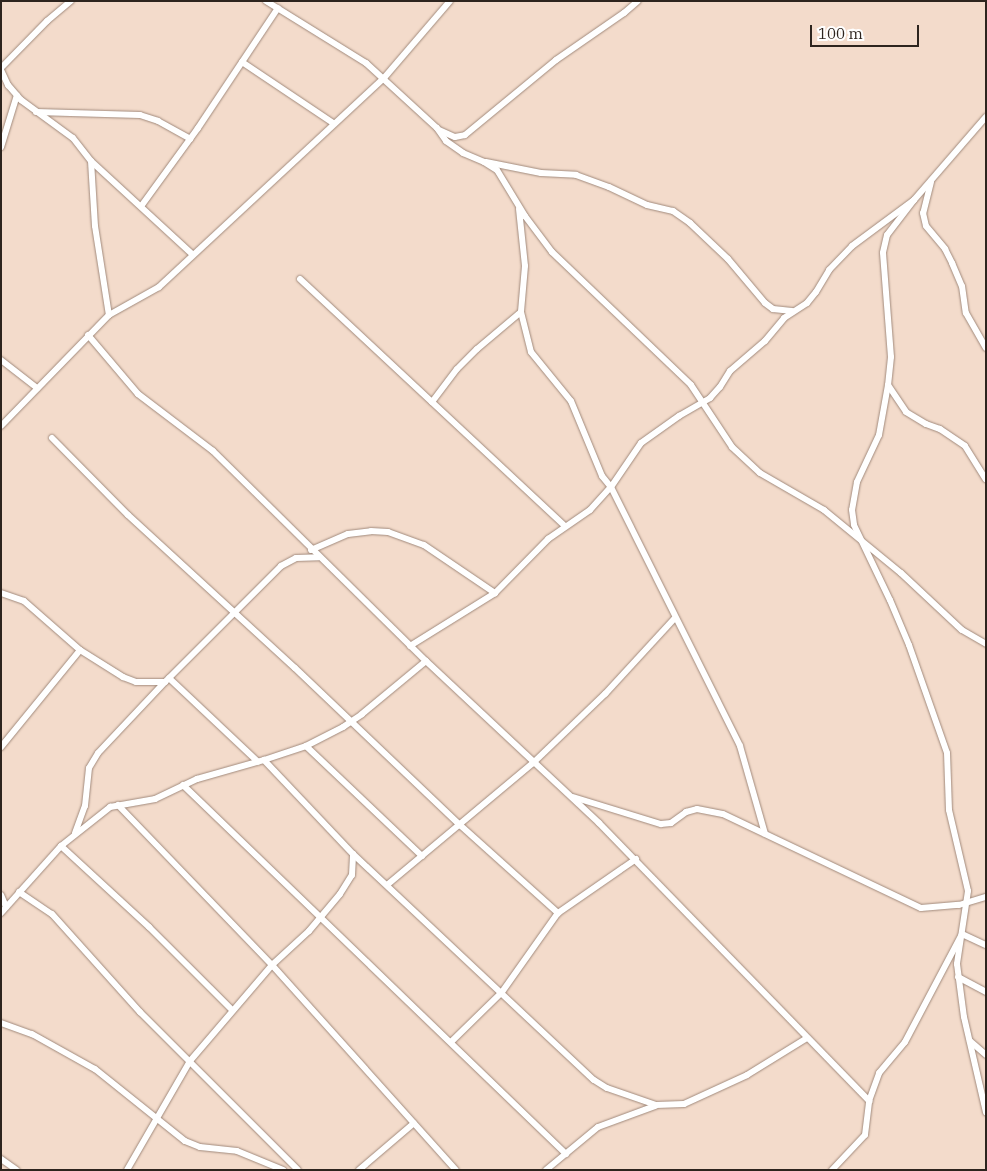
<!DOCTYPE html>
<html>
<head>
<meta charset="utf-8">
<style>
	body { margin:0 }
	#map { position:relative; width:987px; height:1171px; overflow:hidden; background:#f3dbcb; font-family:"IBM Plex Serif",serif }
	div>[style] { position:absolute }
	.roads { filter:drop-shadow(0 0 1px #a18a7c) drop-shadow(0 0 1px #a18a7c) }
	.street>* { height:6px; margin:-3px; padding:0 3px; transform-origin:3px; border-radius:3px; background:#fff }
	span { translate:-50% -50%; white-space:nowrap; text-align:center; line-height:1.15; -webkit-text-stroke:4px #fff; paint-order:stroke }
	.frame { position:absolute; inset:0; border:2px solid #2d241e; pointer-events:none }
	.scale { position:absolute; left:810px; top:25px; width:109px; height:22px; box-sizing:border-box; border:2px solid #2d241e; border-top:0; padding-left:6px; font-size:15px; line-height:18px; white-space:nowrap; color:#2d241e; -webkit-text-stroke:4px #fff; paint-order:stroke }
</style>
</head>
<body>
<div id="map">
	<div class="roads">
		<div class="street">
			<div style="left:266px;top:1px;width:118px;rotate:31.8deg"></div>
			<div style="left:366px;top:63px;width:96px;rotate:42.5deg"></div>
			<div style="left:437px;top:128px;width:16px;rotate:55deg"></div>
			<div style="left:446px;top:141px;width:21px;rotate:35deg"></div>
			<div style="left:463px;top:153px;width:23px;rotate:23deg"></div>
			<div style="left:484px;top:162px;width:15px;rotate:32deg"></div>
			<div style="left:497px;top:170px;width:54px;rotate:58.7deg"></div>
			<div style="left:525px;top:216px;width:45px;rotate:53.1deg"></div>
			<div style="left:552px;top:252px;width:192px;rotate:43.7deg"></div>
			<div style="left:691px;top:385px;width:74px;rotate:56.5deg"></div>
			<div style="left:732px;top:447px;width:38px;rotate:43deg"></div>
			<div style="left:760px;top:473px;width:74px;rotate:30deg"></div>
			<div style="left:824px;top:510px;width:99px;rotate:39.3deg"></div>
			<div style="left:901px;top:573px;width:83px;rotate:43.1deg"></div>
			<div style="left:962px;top:630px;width:28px;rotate:30deg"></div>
			<div style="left:242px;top:62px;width:110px;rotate:33.8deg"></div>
			<div style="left:1px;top:68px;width:66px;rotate:-45.6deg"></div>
			<div style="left:47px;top:21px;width:31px;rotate:-40deg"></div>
			<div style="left:1px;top:70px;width:17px;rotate:65deg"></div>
			<div style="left:8px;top:85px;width:20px;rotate:49deg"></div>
			<div style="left:21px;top:100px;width:64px;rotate:36.2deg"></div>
			<div style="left:73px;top:138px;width:29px;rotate:52deg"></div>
			<div style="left:91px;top:161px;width:65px;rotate:86.5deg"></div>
			<div style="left:95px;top:226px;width:90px;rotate:81.1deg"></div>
			<div style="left:36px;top:112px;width:104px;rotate:1.7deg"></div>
			<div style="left:140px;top:115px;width:19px;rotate:18deg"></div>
			<div style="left:158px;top:121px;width:37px;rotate:29deg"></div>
			<div style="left:439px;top:130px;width:17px;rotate:24deg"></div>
			<div style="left:455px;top:137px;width:10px;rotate:-11deg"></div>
			<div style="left:465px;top:135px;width:118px;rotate:-39.5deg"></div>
			<div style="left:556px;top:60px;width:83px;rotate:-34.7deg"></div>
			<div style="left:624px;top:13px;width:18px;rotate:-41deg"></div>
			<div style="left:1px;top:147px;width:54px;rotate:-72.9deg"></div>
			<div style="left:92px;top:162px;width:137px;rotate:42.6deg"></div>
			<div style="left:486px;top:162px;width:56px;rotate:11.3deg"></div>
			<div style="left:541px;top:173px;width:35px;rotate:3deg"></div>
			<div style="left:576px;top:175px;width:35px;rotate:20deg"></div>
			<div style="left:609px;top:187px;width:42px;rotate:25.3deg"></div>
			<div style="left:647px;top:205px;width:27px;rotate:13deg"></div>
			<div style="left:673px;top:211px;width:21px;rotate:35deg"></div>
			<div style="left:690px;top:223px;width:52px;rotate:43.5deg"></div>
			<div style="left:728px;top:259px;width:57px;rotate:49.9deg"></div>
			<div style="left:765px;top:303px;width:10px;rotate:37deg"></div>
			<div style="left:773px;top:309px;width:19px;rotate:6deg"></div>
			<div style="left:931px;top:182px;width:32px;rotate:104deg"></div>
			<div style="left:923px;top:213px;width:13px;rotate:77deg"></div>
			<div style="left:926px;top:226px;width:30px;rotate:50deg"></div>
			<div style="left:945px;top:249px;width:16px;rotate:63deg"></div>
			<div style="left:952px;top:263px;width:25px;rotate:67deg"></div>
			<div style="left:962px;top:286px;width:27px;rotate:82deg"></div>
			<div style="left:966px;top:313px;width:40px;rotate:60.3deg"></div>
			<div style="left:914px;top:200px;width:44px;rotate:127.6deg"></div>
			<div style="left:887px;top:235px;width:18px;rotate:103deg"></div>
			<div style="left:883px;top:253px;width:104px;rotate:85.6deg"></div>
			<div style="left:891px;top:357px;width:28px;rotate:96deg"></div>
			<div style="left:888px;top:385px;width:51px;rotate:100.2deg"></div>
			<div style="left:879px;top:435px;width:52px;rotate:115.1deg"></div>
			<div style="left:857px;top:482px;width:28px;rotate:100deg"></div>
			<div style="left:852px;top:510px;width:15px;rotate:82deg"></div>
			<div style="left:854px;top:525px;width:83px;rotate:64.4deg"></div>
			<div style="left:890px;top:600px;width:49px;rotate:67.1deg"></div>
			<div style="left:909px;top:645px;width:114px;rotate:70.6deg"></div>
			<div style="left:947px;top:753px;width:57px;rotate:88deg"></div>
			<div style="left:949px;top:810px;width:83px;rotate:76.8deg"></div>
			<div style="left:968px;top:891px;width:74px;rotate:98.6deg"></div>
			<div style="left:957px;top:964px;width:53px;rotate:82.5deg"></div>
			<div style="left:964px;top:1017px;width:98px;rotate:77deg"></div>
			<div style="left:142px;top:205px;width:95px;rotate:-54deg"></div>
			<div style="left:198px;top:128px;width:144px;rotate:-56.3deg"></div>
			<div style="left:519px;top:209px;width:57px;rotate:84deg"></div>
			<div style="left:525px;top:266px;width:46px;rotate:95deg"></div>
			<div style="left:521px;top:312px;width:41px;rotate:76deg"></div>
			<div style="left:531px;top:352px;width:63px;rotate:50.8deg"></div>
			<div style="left:571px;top:401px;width:81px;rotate:67.5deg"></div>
			<div style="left:602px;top:476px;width:14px;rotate:51deg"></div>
			<div style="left:611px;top:487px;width:289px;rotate:63.5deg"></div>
			<div style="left:740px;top:746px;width:91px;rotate:74.1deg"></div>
			<div style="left:300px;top:279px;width:362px;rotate:43deg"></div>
			<div style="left:88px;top:335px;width:77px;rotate:49.7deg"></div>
			<div style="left:138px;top:394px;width:94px;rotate:37.2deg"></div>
			<div style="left:213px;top:451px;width:299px;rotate:44.6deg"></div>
			<div style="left:426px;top:661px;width:237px;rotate:43.1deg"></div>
			<div style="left:599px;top:823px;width:388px;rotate:45.8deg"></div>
			<div style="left:1px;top:360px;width:46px;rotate:37.9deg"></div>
			<div style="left:888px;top:385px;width:32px;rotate:56deg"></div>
			<div style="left:906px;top:412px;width:23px;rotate:31deg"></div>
			<div style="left:926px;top:424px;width:15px;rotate:20deg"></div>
			<div style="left:940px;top:429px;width:30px;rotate:34deg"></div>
			<div style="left:965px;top:446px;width:39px;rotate:58deg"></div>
			<div style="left:432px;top:402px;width:41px;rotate:-52.9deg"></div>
			<div style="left:457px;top:369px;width:28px;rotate:-45deg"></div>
			<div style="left:477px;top:349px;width:57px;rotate:-40.1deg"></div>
			<div style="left:1px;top:426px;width:155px;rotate:-45.8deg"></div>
			<div style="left:109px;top:315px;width:57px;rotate:-29.2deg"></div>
			<div style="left:159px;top:287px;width:307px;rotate:-42.9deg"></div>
			<div style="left:384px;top:78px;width:101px;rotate:-49.4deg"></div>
			<div style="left:52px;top:438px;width:108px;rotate:45.4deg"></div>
			<div style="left:128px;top:515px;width:226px;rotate:42.5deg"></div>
			<div style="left:295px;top:668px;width:228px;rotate:43.6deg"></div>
			<div style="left:460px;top:825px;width:132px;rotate:41.9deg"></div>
			<div style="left:311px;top:550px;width:40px;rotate:-23.4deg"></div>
			<div style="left:348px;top:534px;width:23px;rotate:-7deg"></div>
			<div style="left:371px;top:531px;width:17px;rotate:3deg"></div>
			<div style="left:388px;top:532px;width:38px;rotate:20deg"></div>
			<div style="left:424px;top:545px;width:86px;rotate:34.1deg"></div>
			<div style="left:1px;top:593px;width:24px;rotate:19deg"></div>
			<div style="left:24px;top:601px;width:74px;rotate:41.2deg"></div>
			<div style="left:80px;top:650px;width:51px;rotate:32.1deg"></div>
			<div style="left:123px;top:677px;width:14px;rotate:21deg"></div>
			<div style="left:136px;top:682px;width:29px"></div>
			<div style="left:410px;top:646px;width:100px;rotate:-31.9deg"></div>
			<div style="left:495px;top:593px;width:76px;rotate:-45.5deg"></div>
			<div style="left:548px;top:539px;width:51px;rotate:-34.6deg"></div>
			<div style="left:590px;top:510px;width:31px;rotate:-48deg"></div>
			<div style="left:611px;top:487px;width:53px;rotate:-55.7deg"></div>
			<div style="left:641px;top:443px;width:47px;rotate:-35.4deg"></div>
			<div style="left:679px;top:416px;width:36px;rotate:-30deg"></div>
			<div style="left:710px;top:398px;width:15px;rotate:-48deg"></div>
			<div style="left:720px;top:387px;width:19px;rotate:-58deg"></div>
			<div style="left:730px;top:371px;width:46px;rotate:-40.6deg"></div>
			<div style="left:765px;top:341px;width:30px;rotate:-50deg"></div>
			<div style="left:784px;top:318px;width:27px;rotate:-33deg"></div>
			<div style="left:807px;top:303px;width:14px;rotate:-51deg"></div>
			<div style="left:816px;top:292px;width:26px;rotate:-59deg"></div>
			<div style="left:829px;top:270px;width:33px;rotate:-46deg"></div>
			<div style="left:852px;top:246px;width:77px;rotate:-36.6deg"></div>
			<div style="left:914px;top:200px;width:110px;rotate:-49.1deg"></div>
			<div style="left:169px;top:678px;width:122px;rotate:43.3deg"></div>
			<div style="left:306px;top:746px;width:160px;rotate:43.5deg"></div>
			<div style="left:1px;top:747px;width:125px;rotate:-50.8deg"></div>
			<div style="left:264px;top:760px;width:129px;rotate:46.6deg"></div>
			<div style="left:353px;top:854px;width:330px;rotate:43.2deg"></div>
			<div style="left:594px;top:1080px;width:15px;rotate:32deg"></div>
			<div style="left:607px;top:1088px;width:52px;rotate:19.1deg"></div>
			<div style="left:656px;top:1105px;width:28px;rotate:-2deg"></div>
			<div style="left:684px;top:1104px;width:69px;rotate:-24.7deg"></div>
			<div style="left:747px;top:1075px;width:70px;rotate:-31.7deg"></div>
			<div style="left:183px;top:785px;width:532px;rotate:43.93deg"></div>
			<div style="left:573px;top:797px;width:92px;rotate:17.1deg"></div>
			<div style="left:661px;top:824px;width:10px;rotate:-6deg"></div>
			<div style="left:671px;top:823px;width:19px;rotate:-36deg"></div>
			<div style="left:686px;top:812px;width:11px;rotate:-15deg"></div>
			<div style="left:697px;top:809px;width:26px;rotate:11deg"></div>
			<div style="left:723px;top:814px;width:219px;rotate:25.4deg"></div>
			<div style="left:921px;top:908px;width:38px;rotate:-5deg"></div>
			<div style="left:959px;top:905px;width:28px;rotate:-17deg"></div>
			<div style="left:118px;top:805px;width:222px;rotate:46.1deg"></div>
			<div style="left:272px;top:965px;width:275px;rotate:48.1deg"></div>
			<div style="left:75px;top:833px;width:29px;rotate:-70deg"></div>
			<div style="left:85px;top:806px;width:38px;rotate:-84deg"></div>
			<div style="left:89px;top:768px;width:17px;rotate:-59deg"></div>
			<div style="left:98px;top:753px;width:98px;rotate:-46.7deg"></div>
			<div style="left:165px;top:682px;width:164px;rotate:-45deg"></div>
			<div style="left:281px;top:566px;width:17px;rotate:-28deg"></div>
			<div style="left:296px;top:558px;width:23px;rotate:-2deg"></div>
			<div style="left:61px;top:846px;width:120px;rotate:42.6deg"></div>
			<div style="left:149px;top:927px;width:117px;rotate:45deg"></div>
			<div style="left:387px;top:885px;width:190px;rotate:-39.9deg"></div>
			<div style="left:533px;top:763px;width:100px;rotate:-43.8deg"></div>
			<div style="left:605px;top:694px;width:103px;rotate:-47.4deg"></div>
			<div style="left:19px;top:892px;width:40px;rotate:34deg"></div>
			<div style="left:52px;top:914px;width:132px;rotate:48.1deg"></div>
			<div style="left:140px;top:1012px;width:223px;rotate:45deg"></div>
			<div style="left:1px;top:895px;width:13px;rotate:67deg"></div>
			<div style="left:1px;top:913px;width:90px;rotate:-48.2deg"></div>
			<div style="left:61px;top:846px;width:63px;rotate:-38.5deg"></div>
			<div style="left:110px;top:807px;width:46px;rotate:-10.1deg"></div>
			<div style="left:155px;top:799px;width:47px;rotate:-25.5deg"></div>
			<div style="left:197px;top:779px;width:70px;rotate:-15.8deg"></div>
			<div style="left:264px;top:760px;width:44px;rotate:-18.4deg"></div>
			<div style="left:306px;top:746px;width:42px;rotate:-27.2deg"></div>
			<div style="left:343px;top:727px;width:23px;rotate:-34deg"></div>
			<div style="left:362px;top:714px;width:83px;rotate:-39.6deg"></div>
			<div style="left:958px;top:977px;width:32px;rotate:28deg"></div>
			<div style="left:1px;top:1023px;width:33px;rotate:20deg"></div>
			<div style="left:32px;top:1034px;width:72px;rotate:29.1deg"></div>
			<div style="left:95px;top:1069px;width:115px;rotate:38.7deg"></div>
			<div style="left:185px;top:1141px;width:16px;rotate:22deg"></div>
			<div style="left:200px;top:1147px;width:37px;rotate:6deg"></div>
			<div style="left:237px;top:1151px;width:50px;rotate:22.4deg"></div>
			<div style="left:970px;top:1041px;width:21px;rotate:41deg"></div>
			<div style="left:451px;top:1042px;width:71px;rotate:-44.4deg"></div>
			<div style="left:502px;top:992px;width:97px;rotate:-54.7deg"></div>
			<div style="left:558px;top:913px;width:95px;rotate:-34.7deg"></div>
			<div style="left:1px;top:1159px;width:19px;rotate:35deg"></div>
			<div style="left:127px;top:1170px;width:126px;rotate:-60deg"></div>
			<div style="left:190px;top:1061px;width:126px;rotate:-49.5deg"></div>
			<div style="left:272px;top:965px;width:50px;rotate:-42.6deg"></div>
			<div style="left:309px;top:931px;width:48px;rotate:-50deg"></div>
			<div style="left:340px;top:894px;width:22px;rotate:-58deg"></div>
			<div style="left:352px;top:875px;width:21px;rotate:-87deg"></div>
			<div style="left:359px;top:1170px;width:72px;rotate:-40.5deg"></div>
			<div style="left:546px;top:1170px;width:67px;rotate:-39.6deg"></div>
			<div style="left:598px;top:1127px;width:61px;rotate:-20.2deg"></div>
			<div style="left:832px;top:1170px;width:48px;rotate:-46.7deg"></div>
			<div style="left:865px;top:1135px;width:34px;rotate:-83deg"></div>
			<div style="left:869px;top:1101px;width:30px;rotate:-70deg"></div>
			<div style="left:879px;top:1073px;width:40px;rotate:-50deg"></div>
			<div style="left:905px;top:1042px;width:122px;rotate:-62.2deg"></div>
			<div style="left:962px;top:934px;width:26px;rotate:25deg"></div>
		</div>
	</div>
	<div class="frame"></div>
	<div class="scale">100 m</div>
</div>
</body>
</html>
